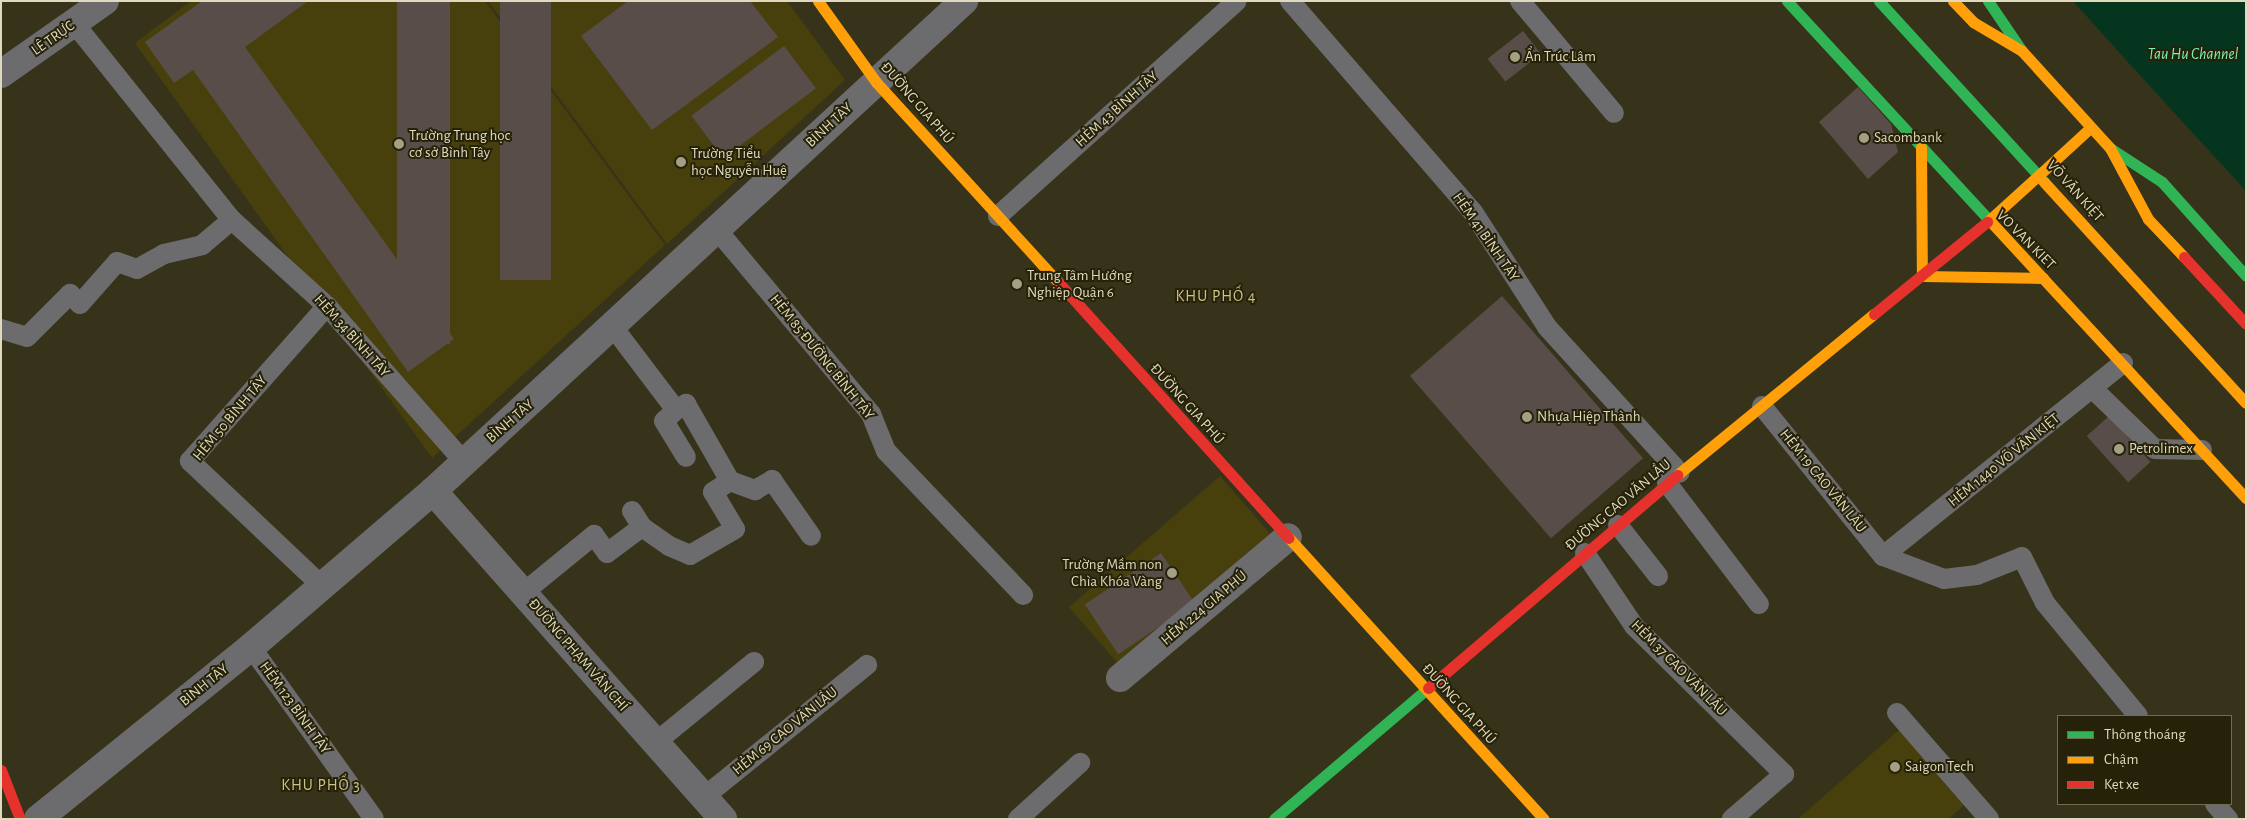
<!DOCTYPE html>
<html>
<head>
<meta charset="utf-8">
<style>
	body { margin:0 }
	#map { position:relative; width:2247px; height:820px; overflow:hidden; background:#36331a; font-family:"Alegreya Sans",sans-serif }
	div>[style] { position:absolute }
	.built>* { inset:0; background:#48400c; transform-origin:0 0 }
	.water>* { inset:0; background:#05351f }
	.building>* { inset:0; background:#584d48; transform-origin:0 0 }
	.lane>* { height:20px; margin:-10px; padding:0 10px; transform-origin:10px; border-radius:10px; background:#6c6b6d }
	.street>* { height:28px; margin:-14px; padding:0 14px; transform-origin:14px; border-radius:14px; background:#6c6b6d }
	.fast>* { height:11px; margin:-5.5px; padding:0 5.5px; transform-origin:5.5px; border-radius:5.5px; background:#30b455 }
	.slow>* { height:11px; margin:-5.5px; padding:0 5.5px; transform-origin:5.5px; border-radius:5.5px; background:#ff9f0a }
	.jam>* { height:11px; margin:-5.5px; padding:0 5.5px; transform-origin:5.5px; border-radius:5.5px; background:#e5322d }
	.dots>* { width:14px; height:14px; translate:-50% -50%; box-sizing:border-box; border:2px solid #262209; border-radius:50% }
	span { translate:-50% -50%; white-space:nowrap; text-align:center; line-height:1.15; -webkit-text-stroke:4px #262209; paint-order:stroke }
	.street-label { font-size:15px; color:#dfdabd }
	.poi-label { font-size:15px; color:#dfdabd }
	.left { translate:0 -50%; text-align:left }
	.right { translate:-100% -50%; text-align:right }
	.water-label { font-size:16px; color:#79f3b6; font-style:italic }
	.neighbourhood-label { font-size:16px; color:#cdc286; letter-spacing:1px }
	.frame { position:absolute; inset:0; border:2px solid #dfdabd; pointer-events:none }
	.legend { position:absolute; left:2057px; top:715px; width:175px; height:90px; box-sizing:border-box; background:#262209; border:1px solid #706c51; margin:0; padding:6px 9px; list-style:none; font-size:15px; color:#dfdabd }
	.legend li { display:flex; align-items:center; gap:10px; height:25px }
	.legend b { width:25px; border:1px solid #706c51 }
</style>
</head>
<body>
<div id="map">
	<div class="built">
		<div style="clip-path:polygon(191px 1px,485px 1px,665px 245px,432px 458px,135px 43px)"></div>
		<div style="clip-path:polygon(488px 1px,787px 1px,845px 80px,667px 244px)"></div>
		<div style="left:1220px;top:476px;width:83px;height:200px;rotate:49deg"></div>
		<div style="clip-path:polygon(1900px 729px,1965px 804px,1949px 819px,1798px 819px)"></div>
	</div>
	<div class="water">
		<div style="clip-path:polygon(2073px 1px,2246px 1px,2246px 191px,2135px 70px)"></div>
	</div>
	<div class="building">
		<div style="clip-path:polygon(202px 1px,308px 1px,245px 47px,454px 339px,408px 372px,193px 70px,174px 83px,145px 42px)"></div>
		<div style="left:397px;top:1px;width:53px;height:343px"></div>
		<div style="left:500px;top:1px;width:51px;height:279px"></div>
		<div style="clip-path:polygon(628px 1px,750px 1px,778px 37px,652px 130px,581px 36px)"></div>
		<div style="left:1523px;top:31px;width:29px;height:45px;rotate:52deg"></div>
		<div style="left:784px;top:46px;width:53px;height:116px;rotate:53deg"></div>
		<div style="clip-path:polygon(1858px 87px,1891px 124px,1898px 152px,1868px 179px,1819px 122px)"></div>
		<div style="left:1502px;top:296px;width:215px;height:122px;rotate:49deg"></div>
		<div style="left:2109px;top:416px;width:62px;height:30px;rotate:48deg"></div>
		<div style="left:1161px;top:553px;width:60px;height:92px;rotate:56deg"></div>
	</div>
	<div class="lane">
		<div style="left:1290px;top:1px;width:279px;rotate:49.1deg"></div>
		<div style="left:1473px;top:212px;width:137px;rotate:57.2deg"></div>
		<div style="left:1547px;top:327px;width:197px;rotate:47.7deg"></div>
		<div style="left:1520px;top:1px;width:146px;rotate:50deg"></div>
		<div style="left:74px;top:23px;width:253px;rotate:51.3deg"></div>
		<div style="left:232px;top:220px;width:128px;rotate:42.2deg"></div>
		<div style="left:327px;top:306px;width:206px;rotate:48.7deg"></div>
		<div style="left:998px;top:216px;width:321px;rotate:-42deg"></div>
		<div style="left:718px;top:231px;width:239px;rotate:50.1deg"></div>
		<div style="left:871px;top:414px;width:40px;rotate:68deg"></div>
		<div style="left:886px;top:451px;width:199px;rotate:46.4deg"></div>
		<div style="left:613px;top:327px;width:104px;rotate:52.8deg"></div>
		<div style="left:676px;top:410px;width:12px;rotate:-31deg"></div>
		<div style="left:686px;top:404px;width:89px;rotate:60.3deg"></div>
		<div style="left:730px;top:481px;width:27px;rotate:20deg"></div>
		<div style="left:755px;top:490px;width:20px;rotate:-30deg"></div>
		<div style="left:772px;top:480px;width:68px;rotate:55.1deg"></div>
		<div style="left:1px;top:329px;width:27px;rotate:17deg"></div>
		<div style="left:27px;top:337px;width:61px;rotate:-45deg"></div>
		<div style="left:70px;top:294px;width:14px;rotate:45deg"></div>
		<div style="left:80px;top:304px;width:56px;rotate:-48.6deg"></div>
		<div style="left:117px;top:262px;width:21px;rotate:19deg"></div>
		<div style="left:137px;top:269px;width:31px;rotate:-29deg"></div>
		<div style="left:164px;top:254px;width:39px;rotate:-13deg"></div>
		<div style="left:202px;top:245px;width:39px;rotate:-40deg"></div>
		<div style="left:2093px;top:389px;width:86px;rotate:44.1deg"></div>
		<div style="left:2155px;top:449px;width:47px;rotate:1.2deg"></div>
		<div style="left:1762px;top:406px;width:193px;rotate:51.1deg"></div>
		<div style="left:676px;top:410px;width:16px;rotate:137deg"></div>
		<div style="left:664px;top:421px;width:42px;rotate:58.6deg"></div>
		<div style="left:1667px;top:483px;width:152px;rotate:52.8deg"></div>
		<div style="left:632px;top:511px;width:19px;rotate:58deg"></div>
		<div style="left:1618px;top:525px;width:65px;rotate:51.9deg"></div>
		<div style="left:1585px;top:553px;width:88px;rotate:56.1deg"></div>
		<div style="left:1634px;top:626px;width:211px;rotate:44.6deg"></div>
		<div style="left:1784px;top:774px;width:69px;rotate:139.1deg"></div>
		<div style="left:1883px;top:556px;width:65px;rotate:20.7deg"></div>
		<div style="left:1944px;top:579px;width:33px;rotate:-7deg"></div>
		<div style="left:1977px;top:575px;width:48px;rotate:-21.8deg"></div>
		<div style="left:2022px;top:557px;width:51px;rotate:63.4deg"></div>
		<div style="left:2045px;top:603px;width:146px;rotate:50.5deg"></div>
		<div style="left:1883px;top:556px;width:308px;rotate:-38.8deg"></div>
		<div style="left:322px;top:586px;width:182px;rotate:-136.6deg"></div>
		<div style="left:190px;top:461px;width:207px;rotate:-48.5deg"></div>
		<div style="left:523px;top:593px;width:92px;rotate:-39.2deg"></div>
		<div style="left:594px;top:535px;width:22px;rotate:54deg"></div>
		<div style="left:607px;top:553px;width:44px;rotate:-36.6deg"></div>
		<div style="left:642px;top:527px;width:33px;rotate:35deg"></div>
		<div style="left:669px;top:546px;width:23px;rotate:23deg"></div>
		<div style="left:690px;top:555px;width:52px;rotate:-30deg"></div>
		<div style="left:735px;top:529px;width:43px;rotate:-120.7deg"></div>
		<div style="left:713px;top:492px;width:20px;rotate:-33deg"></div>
		<div style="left:251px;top:647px;width:211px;rotate:54.4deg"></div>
		<div style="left:1897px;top:713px;width:140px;rotate:49deg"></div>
		<div style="left:655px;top:743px;width:128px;rotate:-39.3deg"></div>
		<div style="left:704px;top:797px;width:210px;rotate:-39deg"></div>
		<div style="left:2215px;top:804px;width:20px;rotate:49deg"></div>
		<div style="left:1018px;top:819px;width:84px;rotate:-42.1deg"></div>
	</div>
	<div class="street">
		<div style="left:1px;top:74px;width:127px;rotate:-35.1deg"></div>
		<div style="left:433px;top:491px;width:438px;rotate:48.5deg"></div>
		<div style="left:1120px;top:678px;width:219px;rotate:-40deg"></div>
		<div style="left:38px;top:819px;width:274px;rotate:-38.9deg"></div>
		<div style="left:251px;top:647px;width:240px;rotate:-40.6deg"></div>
		<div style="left:433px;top:491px;width:723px;rotate:-42.7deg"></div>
	</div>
	<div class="fast">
		<div style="left:1787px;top:1px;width:301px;rotate:47.3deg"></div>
		<div style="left:1879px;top:1px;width:245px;rotate:47.6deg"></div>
		<div style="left:1988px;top:1px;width:60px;rotate:55.8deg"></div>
		<div style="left:2110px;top:148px;width:62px;rotate:33.2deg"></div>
		<div style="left:2162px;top:182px;width:126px;rotate:48.2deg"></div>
		<div style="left:1274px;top:819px;width:202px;rotate:-40.4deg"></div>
	</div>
	<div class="slow">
		<div style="left:818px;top:1px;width:100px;rotate:54.4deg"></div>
		<div style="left:876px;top:82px;width:272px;rotate:47.7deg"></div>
		<div style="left:1953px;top:1px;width:29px;rotate:46deg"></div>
		<div style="left:1973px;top:22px;width:57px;rotate:30.6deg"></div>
		<div style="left:2022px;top:51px;width:131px;rotate:47.8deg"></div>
		<div style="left:2110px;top:148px;width:81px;rotate:61.8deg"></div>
		<div style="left:2148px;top:219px;width:52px;rotate:46.5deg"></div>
		<div style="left:1921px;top:147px;width:129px;rotate:89.6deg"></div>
		<div style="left:1922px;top:276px;width:121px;rotate:0.9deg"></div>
		<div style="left:2040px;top:174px;width:68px;rotate:-42.6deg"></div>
		<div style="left:2044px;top:182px;width:299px;rotate:47.6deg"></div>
		<div style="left:1987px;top:222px;width:72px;rotate:-42.2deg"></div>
		<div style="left:1991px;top:222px;width:376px;rotate:47.3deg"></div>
		<div style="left:1677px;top:475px;width:254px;rotate:-39.3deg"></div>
		<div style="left:1289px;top:538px;width:379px;rotate:47.8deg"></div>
	</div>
	<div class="jam">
		<div style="left:2184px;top:257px;width:91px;rotate:47.2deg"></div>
		<div style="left:1059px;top:283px;width:343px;rotate:48deg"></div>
		<div style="left:1874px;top:314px;width:146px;rotate:-39.2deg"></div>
		<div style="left:1428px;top:688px;width:328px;rotate:-40.5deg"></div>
		<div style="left:1px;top:770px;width:53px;rotate:68.8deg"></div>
	</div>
	<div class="dots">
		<div style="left:1515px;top:57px;background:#a4a084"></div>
		<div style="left:1864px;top:138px;background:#a4a084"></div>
		<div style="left:399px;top:144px;background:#a4a084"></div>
		<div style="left:681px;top:162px;background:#a4a084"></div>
		<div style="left:1017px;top:284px;background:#a4a084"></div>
		<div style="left:1527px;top:417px;background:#a4a084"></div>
		<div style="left:2119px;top:449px;background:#a4a084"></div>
		<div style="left:1172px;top:573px;background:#a4a084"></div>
		<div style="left:1895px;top:767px;background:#a4a084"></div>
	</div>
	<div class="street-label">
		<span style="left:53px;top:38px;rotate:-35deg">LÊ TRỰC</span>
		<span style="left:917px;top:103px;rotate:49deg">ĐƯỜNG GIA PHÚ</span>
		<span style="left:1117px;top:109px;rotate:-42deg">HẺM 43 BÌNH TÂY</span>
		<span style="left:829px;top:125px;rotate:-43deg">BÌNH TÂY</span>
		<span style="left:2075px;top:191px;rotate:48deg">VÕ VĂN KIỆT</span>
		<span style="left:1486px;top:237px;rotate:55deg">HẺM 41 BÌNH TÂY</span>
		<span style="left:2026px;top:240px;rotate:45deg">VO VAN KIET</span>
		<span style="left:352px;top:336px;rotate:48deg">HẺM 34 BÌNH TÂY</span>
		<span style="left:822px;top:357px;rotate:51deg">HẺM 85 ĐƯỜNG BÌNH TÂY</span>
		<span style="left:1187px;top:404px;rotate:48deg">ĐƯỜNG GIA PHÚ</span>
		<span style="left:230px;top:418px;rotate:-50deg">HẺM 50 BÌNH TÂY</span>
		<span style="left:510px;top:421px;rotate:-41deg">BÌNH TÂY</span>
		<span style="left:2004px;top:460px;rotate:-39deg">HẺM 1440 VÕ VĂN KIỆT</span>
		<span style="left:1823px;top:481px;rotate:51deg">HẺM 19 CAO VĂN LẦU</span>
		<span style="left:1618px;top:505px;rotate:-40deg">ĐƯỜNG CAO VĂN LẦU</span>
		<span style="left:1204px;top:608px;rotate:-40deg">HẺM 224 GIA PHÚ</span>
		<span style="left:578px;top:655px;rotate:49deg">ĐƯỜNG PHẠM VĂN CHÍ</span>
		<span style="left:1679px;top:668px;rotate:45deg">HẺM 37 CAO VĂN LẦU</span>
		<span style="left:204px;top:685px;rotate:-39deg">BÌNH TÂY</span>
		<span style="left:1459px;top:704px;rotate:48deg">ĐƯỜNG GIA PHÚ</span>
		<span style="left:295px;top:708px;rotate:54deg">HẺM 123 BÌNH TÂY</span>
		<span style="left:785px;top:731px;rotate:-39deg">HẺM 69 CAO VĂN LẦU</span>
	</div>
	<div class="poi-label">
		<span class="left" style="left:1525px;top:57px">Ẩn Trúc Lâm</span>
		<span class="left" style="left:409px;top:144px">Trường Trung học<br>cơ sở Bình Tây</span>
		<span class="left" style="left:1874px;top:138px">Sacombank</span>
		<span class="left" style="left:691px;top:162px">Trường Tiểu<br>học Nguyễn Huệ</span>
		<span class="left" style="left:1027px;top:284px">Trung Tâm Hướng<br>Nghiệp Quận 6</span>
		<span class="left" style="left:1537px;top:417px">Nhựa Hiệp Thành</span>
		<span class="left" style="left:2129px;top:449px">Petrolimex</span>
		<span class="right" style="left:1162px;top:573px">Trường Mầm non<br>Chìa Khóa Vàng</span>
		<span class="left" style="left:1905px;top:767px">Saigon Tech</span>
	</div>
	<div class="water-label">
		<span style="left:2193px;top:54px">Tau Hu Channel</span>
	</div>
	<div class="neighbourhood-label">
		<span style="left:1216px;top:296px">KHU PHỐ 4</span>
		<span style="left:321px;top:785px">KHU PHỐ 3</span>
	</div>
	<div class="frame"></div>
	<ul class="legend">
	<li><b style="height:6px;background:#30b455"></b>Thông thoáng</li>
	<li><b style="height:6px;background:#ff9f0a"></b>Chậm</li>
	<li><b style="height:6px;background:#e5322d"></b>Kẹt xe</li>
	</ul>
</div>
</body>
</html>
